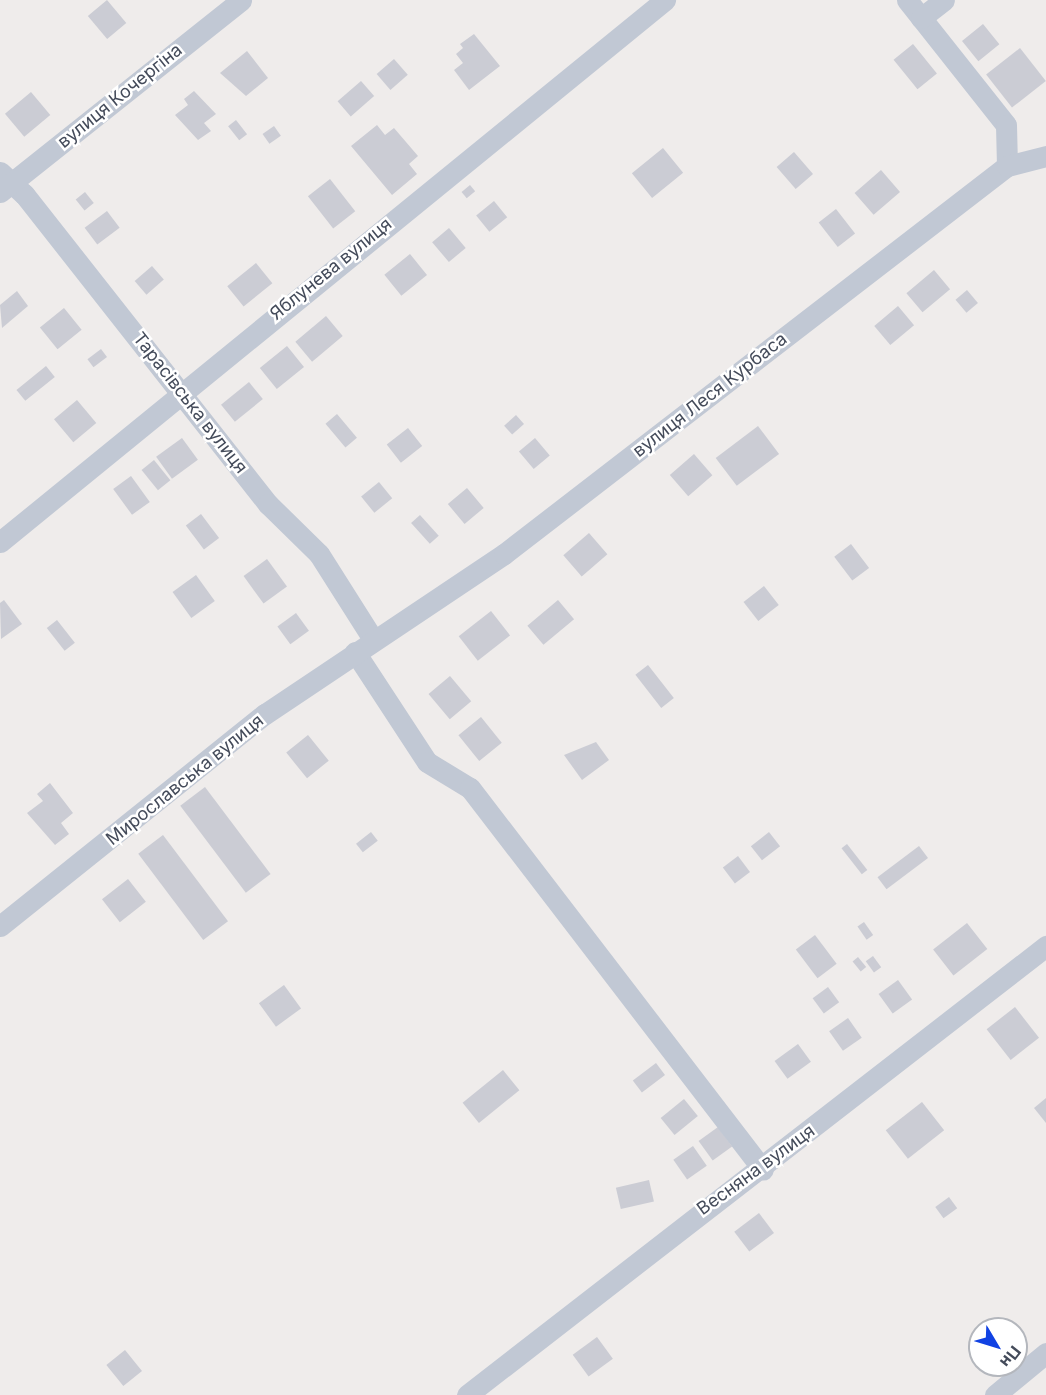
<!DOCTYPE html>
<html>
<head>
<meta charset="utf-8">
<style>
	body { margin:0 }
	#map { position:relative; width:1046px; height:1395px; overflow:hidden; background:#efeceb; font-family:Inter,sans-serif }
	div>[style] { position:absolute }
	.building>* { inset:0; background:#cbccd4; transform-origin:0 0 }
	.minor>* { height:21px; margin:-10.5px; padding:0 10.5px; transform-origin:10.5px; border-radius:10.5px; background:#c1c8d4 }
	span { translate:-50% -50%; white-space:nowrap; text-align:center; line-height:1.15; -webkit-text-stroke:5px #fff; paint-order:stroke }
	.street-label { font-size:18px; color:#444b5a }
	.north { position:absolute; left:968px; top:1317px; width:60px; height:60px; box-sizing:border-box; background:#fff; border:2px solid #b4b7bd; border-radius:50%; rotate:128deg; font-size:16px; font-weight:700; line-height:24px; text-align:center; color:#444b5a }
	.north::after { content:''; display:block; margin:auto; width:21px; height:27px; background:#1142e3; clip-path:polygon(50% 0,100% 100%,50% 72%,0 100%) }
</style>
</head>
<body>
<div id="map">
	<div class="building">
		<div style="left:107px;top:0;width:30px;height:25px;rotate:50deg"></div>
		<div style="left:983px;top:24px;width:26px;height:27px;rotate:51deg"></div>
		<div style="clip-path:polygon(474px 34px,500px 66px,469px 90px,454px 70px,463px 63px,456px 54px,463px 48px,460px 44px)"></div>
		<div style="left:913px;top:44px;width:38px;height:25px;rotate:51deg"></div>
		<div style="left:1020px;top:48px;width:42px;height:43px;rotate:52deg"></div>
		<div style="clip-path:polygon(247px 51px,268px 78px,246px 96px,220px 73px)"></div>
		<div style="left:394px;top:59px;width:21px;height:23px;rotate:49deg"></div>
		<div style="left:361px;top:81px;width:20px;height:31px;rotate:49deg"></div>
		<div style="clip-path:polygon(194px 91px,216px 114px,204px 123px,211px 131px,198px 140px,175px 115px,188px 105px,184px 99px)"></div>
		<div style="left:31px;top:92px;width:30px;height:34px;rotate:50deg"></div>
		<div style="left:236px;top:120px;width:18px;height:10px;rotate:52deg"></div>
		<div style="clip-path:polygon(377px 125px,385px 135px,394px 128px,418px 156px,409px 164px,417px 174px,392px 195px,351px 146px)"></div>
		<div style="left:274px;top:126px;width:12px;height:14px;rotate:55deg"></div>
		<div style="left:663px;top:148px;width:32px;height:40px;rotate:51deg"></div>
		<div style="left:794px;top:152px;width:29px;height:23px;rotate:49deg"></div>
		<div style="left:881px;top:170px;width:29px;height:35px;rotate:49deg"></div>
		<div style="left:330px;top:179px;width:41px;height:28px;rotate:52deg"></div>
		<div style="left:470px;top:185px;width:8px;height:11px;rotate:50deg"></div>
		<div style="left:85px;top:192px;width:14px;height:12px;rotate:51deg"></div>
		<div style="left:494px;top:201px;width:21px;height:23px;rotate:51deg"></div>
		<div style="left:836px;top:209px;width:31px;height:22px;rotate:52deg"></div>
		<div style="left:107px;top:211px;width:21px;height:28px;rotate:53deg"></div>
		<div style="left:449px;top:228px;width:26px;height:22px;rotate:50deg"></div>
		<div style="left:410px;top:254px;width:27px;height:33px;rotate:51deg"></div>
		<div style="left:256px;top:263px;width:26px;height:37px;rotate:51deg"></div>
		<div style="left:152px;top:266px;width:18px;height:23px;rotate:49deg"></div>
		<div style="left:934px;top:270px;width:25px;height:36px;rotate:50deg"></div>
		<div style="left:967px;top:290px;width:17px;height:15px;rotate:50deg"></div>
		<div style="clip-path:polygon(17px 291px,28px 306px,2px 328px,0 305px)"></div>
		<div style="left:898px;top:306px;width:25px;height:31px;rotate:50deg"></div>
		<div style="left:64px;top:308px;width:28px;height:31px;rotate:51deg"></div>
		<div style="left:326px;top:316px;width:26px;height:40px;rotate:50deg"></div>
		<div style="left:287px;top:346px;width:27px;height:35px;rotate:51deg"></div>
		<div style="left:101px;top:349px;width:10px;height:17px;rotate:53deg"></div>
		<div style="left:46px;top:366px;width:14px;height:38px;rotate:51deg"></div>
		<div style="left:249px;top:382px;width:22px;height:36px;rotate:51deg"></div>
		<div style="left:77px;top:400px;width:30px;height:30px;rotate:50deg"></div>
		<div style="left:337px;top:414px;width:31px;height:15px;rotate:50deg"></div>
		<div style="left:516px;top:415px;width:12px;height:16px;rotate:48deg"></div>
		<div style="left:758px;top:426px;width:35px;height:53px;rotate:53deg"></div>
		<div style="left:408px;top:428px;width:23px;height:27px;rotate:52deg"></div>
		<div style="left:182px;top:438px;width:27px;height:32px;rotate:54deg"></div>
		<div style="left:535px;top:438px;width:23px;height:21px;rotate:50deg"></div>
		<div style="left:694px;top:454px;width:28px;height:32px;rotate:49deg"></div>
		<div style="left:154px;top:460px;width:26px;height:16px;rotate:51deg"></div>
		<div style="left:131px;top:476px;width:32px;height:22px;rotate:54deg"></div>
		<div style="left:379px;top:482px;width:21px;height:23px;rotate:51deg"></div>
		<div style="left:467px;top:488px;width:26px;height:25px;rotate:50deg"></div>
		<div style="left:201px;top:514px;width:30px;height:19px;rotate:53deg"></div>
		<div style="left:420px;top:515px;width:28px;height:12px;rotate:48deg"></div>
		<div style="left:589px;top:533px;width:28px;height:34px;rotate:49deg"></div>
		<div style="left:851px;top:544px;width:30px;height:21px;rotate:53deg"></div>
		<div style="left:267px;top:559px;width:34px;height:29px;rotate:54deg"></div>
		<div style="left:196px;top:575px;width:32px;height:29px;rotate:54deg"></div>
		<div style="left:764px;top:586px;width:24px;height:26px;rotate:52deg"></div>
		<div style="clip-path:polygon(4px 600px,22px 624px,1px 639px,0 603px)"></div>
		<div style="left:558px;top:600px;width:25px;height:40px;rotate:50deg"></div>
		<div style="left:491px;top:611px;width:31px;height:41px;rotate:52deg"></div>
		<div style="left:296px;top:613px;width:22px;height:23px;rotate:54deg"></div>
		<div style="left:57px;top:620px;width:29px;height:13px;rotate:52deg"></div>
		<div style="left:648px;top:665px;width:42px;height:16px;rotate:52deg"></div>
		<div style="left:450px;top:676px;width:33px;height:28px;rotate:50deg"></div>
		<div style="left:481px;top:717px;width:33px;height:29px;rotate:51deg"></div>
		<div style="left:308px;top:735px;width:33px;height:28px;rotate:51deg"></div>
		<div style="clip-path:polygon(596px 742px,609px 760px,582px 780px,564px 755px)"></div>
		<div style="clip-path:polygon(50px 783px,73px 813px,61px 823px,69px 834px,55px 845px,27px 813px,43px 801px,37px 794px)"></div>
		<div style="left:205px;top:787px;width:109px;height:31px;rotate:53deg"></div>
		<div style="left:371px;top:832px;width:11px;height:19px;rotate:52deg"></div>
		<div style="left:769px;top:832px;width:18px;height:23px;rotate:52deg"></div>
		<div style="left:163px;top:835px;width:108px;height:31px;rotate:53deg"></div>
		<div style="left:847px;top:844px;width:33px;height:7px;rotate:52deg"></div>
		<div style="left:919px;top:846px;width:15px;height:52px;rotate:53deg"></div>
		<div style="left:738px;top:856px;width:20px;height:19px;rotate:53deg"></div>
		<div style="left:128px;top:879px;width:29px;height:33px;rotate:52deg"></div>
		<div style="left:864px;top:922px;width:16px;height:8px;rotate:55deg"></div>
		<div style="left:967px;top:923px;width:33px;height:43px;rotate:52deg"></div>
		<div style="left:815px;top:935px;width:36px;height:24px;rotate:53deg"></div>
		<div style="left:873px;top:956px;width:14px;height:9px;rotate:54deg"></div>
		<div style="left:858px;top:957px;width:13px;height:7px;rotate:51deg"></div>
		<div style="left:898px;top:980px;width:24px;height:24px;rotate:54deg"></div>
		<div style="left:284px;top:985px;width:29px;height:31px;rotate:54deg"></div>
		<div style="left:828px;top:987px;width:19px;height:19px;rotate:54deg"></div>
		<div style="left:1015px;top:1007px;width:39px;height:36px;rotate:52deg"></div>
		<div style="left:848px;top:1018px;width:24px;height:23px;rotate:55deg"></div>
		<div style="left:798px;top:1044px;width:22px;height:29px;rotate:54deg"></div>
		<div style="left:656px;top:1063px;width:15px;height:29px;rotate:53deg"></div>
		<div style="left:503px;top:1070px;width:26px;height:52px;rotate:51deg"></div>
		<div style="clip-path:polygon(1046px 1098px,1046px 1123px,1034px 1108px)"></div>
		<div style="left:684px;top:1099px;width:22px;height:30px;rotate:51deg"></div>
		<div style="left:922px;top:1102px;width:36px;height:46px;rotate:52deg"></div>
		<div style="left:718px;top:1127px;width:24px;height:24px;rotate:54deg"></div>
		<div style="left:693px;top:1146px;width:24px;height:24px;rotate:55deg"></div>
		<div style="left:649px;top:1180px;width:22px;height:34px;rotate:77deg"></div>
		<div style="left:949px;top:1197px;width:14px;height:17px;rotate:54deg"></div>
		<div style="left:759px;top:1213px;width:25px;height:31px;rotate:53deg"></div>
		<div style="left:597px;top:1337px;width:27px;height:30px;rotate:54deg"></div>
		<div style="left:125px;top:1350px;width:27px;height:24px;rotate:51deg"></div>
	</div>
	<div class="minor">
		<div style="left:907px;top:0;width:159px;rotate:51.6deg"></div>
		<div style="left:1006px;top:125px;width:41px;rotate:88.6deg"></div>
		<div style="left:921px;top:18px;width:29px;rotate:-38deg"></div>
		<div style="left:0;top:172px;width:33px;rotate:43deg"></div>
		<div style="left:24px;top:194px;width:395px;rotate:51.8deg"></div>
		<div style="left:268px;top:504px;width:71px;rotate:44.4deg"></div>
		<div style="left:319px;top:554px;width:101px;rotate:57.6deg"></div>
		<div style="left:0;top:192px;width:308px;rotate:-38.5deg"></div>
		<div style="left:0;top:542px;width:858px;rotate:-39.18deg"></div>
		<div style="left:355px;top:652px;width:131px;rotate:56.8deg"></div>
		<div style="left:427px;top:762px;width:50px;rotate:31.2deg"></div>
		<div style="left:470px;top:788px;width:481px;rotate:52.5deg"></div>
		<div style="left:0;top:926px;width:339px;rotate:-38.7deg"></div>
		<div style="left:265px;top:714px;width:288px;rotate:-33.8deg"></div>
		<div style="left:504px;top:554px;width:635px;rotate:-37.65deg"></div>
		<div style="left:1007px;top:166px;width:40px;rotate:-14.4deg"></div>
		<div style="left:467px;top:1395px;width:733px;rotate:-37.79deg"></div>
		<div style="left:995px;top:1395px;width:66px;rotate:-39.5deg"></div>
	</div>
	<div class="street-label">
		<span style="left:120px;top:96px;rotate:-39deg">вулиця Кочергіна</span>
		<span style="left:331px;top:269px;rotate:-39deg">Яблунева вулиця</span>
		<span style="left:710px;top:395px;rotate:-38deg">вулиця Леся Курбаса</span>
		<span style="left:190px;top:403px;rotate:52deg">Тарасівська вулиця</span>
		<span style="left:185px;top:780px;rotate:-39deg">Мирославська вулиця</span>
		<span style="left:756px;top:1170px;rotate:-36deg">Весняна вулиця</span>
	</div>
	<div class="north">Пн</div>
</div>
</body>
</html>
